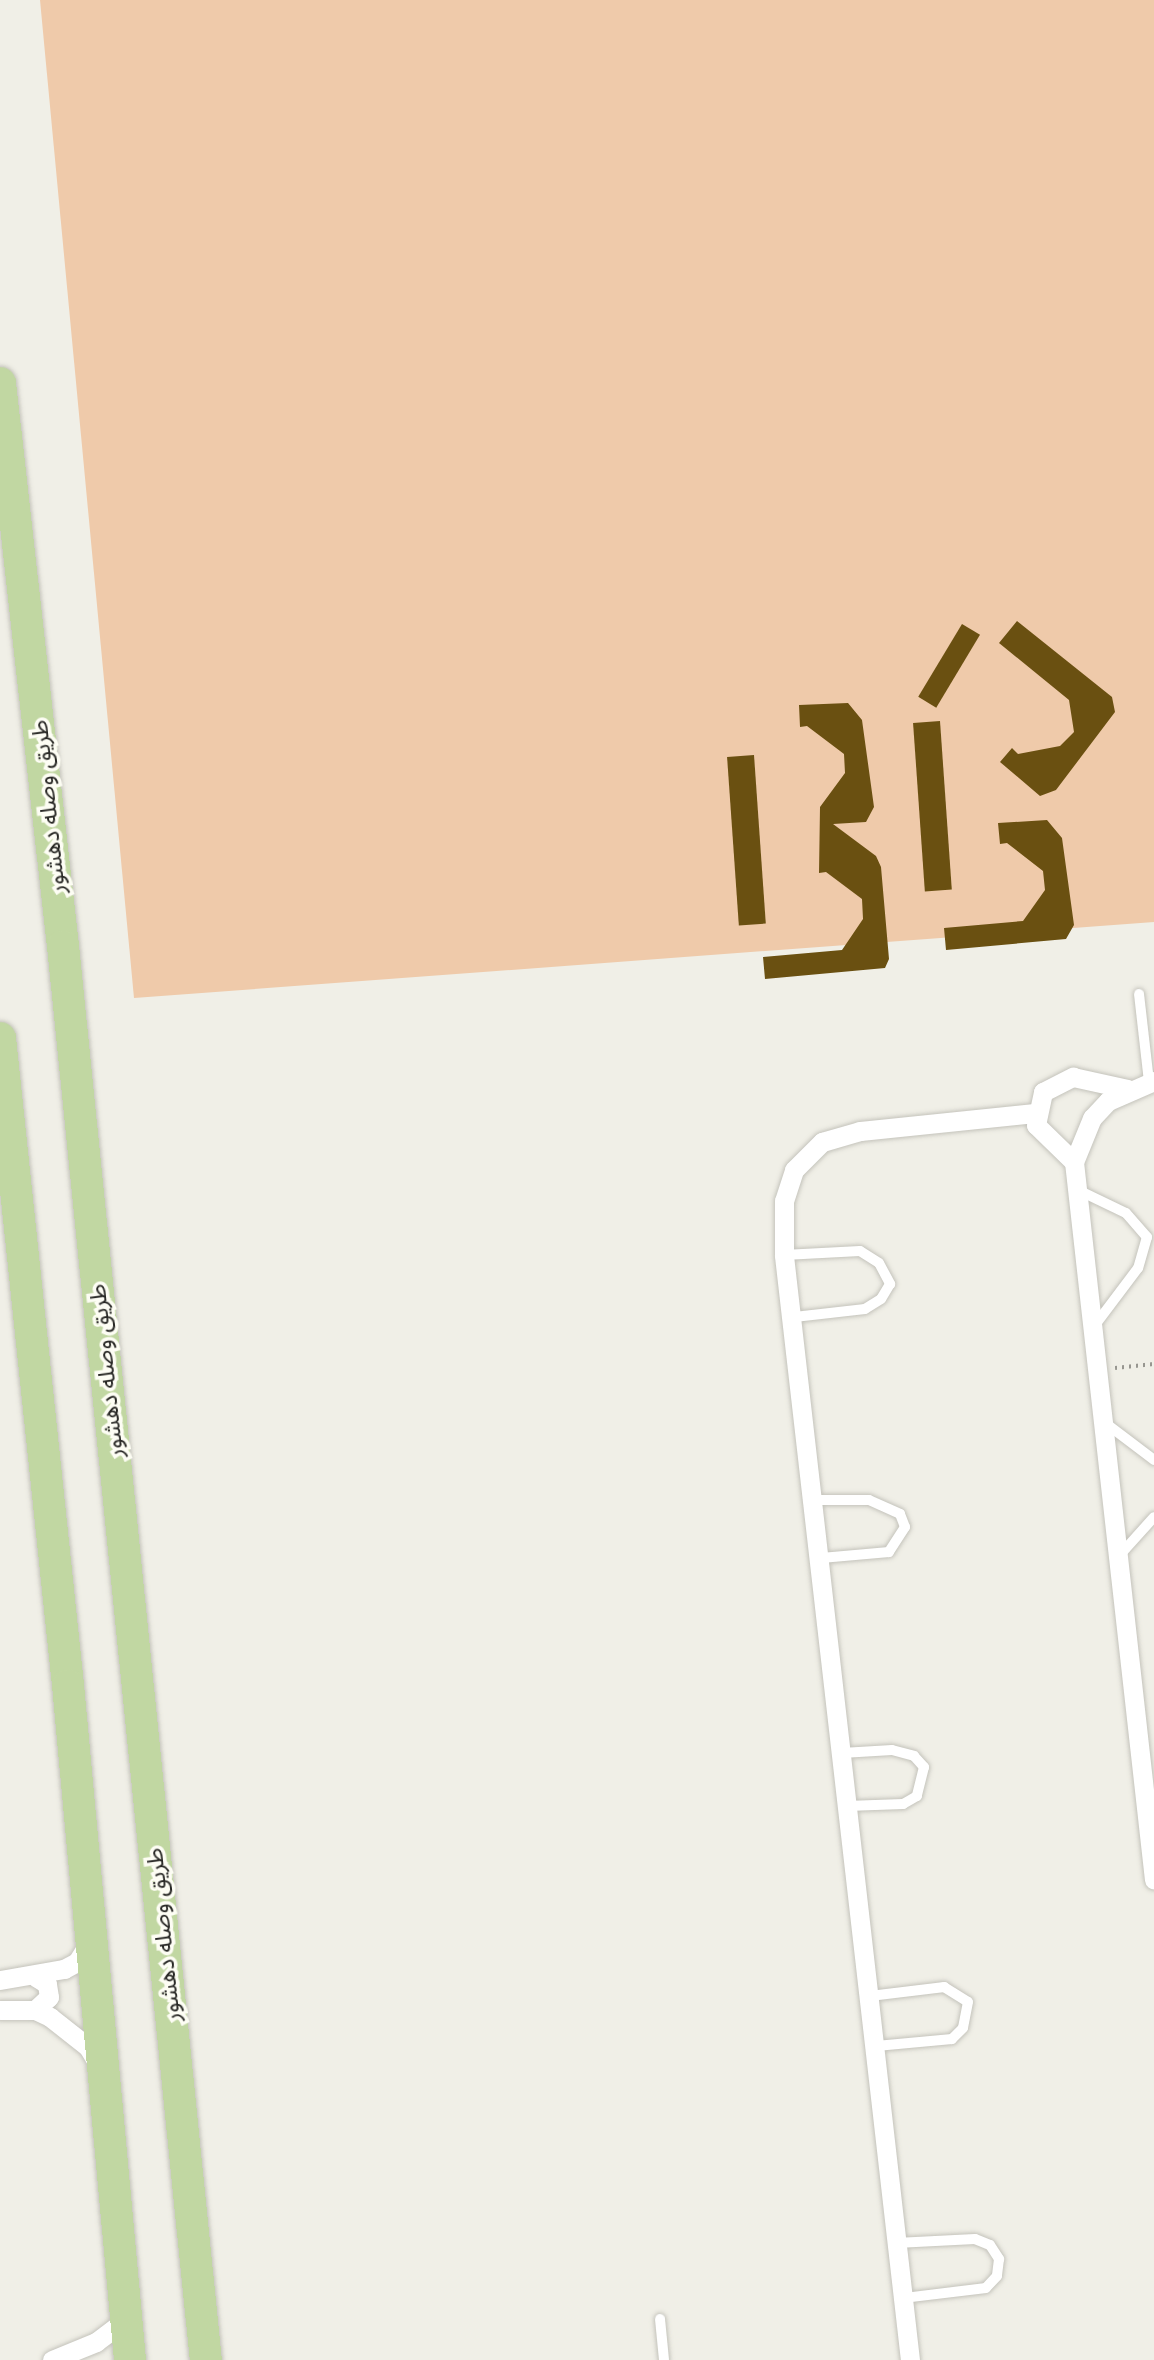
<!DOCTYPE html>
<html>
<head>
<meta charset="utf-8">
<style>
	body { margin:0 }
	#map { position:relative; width:1154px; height:2360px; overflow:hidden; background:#f0efe7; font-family:Inter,"Noto Sans Arabic",sans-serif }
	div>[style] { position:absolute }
	.green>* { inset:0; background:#efcaaa }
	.building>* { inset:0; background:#6a5011; transform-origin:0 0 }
	.path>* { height:3.5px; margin-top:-1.75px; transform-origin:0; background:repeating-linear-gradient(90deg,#979690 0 2px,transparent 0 7px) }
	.roads { filter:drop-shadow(0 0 2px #c4c3bb) drop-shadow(0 0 2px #c4c3bb) }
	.lane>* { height:10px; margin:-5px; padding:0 5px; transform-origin:5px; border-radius:5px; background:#fff }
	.street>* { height:19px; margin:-9.5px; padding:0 9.5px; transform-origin:9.5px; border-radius:9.5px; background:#fff }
	.primary>* { height:32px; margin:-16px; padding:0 16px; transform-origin:16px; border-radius:16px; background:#c1d7a2 }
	span { translate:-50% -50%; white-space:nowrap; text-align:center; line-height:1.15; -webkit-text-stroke:7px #fdfdf4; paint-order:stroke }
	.street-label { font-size:23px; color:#272724 }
</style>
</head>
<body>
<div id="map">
	<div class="green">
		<div style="clip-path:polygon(40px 0,1154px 0,1154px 922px,134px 998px)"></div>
	</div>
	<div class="building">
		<div style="clip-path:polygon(1017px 621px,1112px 697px,1115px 712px,1056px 790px,1040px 796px,1000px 762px,1012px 748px,1018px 754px,1060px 746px,1074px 732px,1069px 700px,999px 643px)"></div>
		<div style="left:962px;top:624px;width:21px;height:85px;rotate:31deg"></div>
		<div style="clip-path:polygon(848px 703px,862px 720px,874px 807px,866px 822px,833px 824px,876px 856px,881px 867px,889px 959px,885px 968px,765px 979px,763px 957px,842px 950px,863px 919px,862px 899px,826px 872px,819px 873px,820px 807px,845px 773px,844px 754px,807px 726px,800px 727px,799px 705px)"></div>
		<div style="left:940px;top:721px;width:169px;height:27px;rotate:86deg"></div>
		<div style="left:754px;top:755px;width:169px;height:27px;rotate:86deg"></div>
		<div style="clip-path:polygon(1047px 820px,1062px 838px,1074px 925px,1066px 939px,946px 950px,944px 928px,1023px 921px,1045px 890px,1043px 871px,1007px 843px,1000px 844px,998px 823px)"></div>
	</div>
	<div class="path">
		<div style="left:1115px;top:1368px;width:39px;rotate:-6deg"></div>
	</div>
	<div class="roads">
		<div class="lane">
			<div style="left:1139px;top:994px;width:89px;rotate:83.5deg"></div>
			<div style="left:1078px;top:1190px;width:53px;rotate:25.6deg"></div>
			<div style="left:1126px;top:1213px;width:32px;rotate:49deg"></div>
			<div style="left:1147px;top:1237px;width:32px;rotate:106deg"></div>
			<div style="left:1138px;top:1268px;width:71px;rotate:127deg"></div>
			<div style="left:784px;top:1255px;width:76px;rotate:-3deg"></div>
			<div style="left:860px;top:1251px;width:22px;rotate:32deg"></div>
			<div style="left:879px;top:1263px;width:24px;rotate:62deg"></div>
			<div style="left:890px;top:1284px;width:17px;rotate:121deg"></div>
			<div style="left:881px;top:1299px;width:19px;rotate:148deg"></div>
			<div style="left:865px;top:1309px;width:71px;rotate:173.6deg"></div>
			<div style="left:1104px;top:1422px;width:63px;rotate:37.2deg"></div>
			<div style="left:816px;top:1500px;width:53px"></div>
			<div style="left:869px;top:1500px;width:34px;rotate:24deg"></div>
			<div style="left:900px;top:1514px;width:14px;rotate:69deg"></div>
			<div style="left:905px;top:1527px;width:30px;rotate:123deg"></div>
			<div style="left:889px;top:1552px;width:68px;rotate:175deg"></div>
			<div style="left:1119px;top:1556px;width:52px;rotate:-48.1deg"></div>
			<div style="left:842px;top:1753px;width:50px;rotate:-3.4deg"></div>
			<div style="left:892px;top:1750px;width:23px;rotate:15deg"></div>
			<div style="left:914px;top:1756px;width:15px;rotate:48deg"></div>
			<div style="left:924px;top:1767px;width:30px;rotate:104deg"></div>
			<div style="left:917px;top:1796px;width:16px;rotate:150deg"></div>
			<div style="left:903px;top:1804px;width:56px;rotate:178deg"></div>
			<div style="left:870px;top:1996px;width:75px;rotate:-6.9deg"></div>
			<div style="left:944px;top:1987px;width:28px;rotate:32deg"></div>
			<div style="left:968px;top:2002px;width:26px;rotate:101deg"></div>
			<div style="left:963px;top:2028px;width:16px;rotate:135deg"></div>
			<div style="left:952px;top:2039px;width:76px;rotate:174.7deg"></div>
			<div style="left:896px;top:2243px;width:79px;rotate:-2.9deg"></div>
			<div style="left:975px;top:2239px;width:16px;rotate:22deg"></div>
			<div style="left:990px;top:2245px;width:17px;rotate:57deg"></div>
			<div style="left:999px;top:2259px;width:17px;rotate:97deg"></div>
			<div style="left:997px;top:2276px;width:16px;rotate:133deg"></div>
			<div style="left:986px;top:2288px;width:84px;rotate:173.1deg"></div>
			<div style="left:660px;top:2319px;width:41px;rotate:84.4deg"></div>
		</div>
		<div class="street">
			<div style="left:1154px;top:1081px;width:50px;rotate:156.5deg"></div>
			<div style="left:1108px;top:1101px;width:23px;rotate:133deg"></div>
			<div style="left:1092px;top:1118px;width:48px;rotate:112.2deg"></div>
			<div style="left:1074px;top:1162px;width:722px;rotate:83.64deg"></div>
			<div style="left:1074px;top:1162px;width:53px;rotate:-135.8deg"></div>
			<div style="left:1036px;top:1125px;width:34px;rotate:-78deg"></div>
			<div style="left:1043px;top:1092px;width:34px;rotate:-27deg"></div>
			<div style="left:1073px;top:1077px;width:56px;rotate:12.3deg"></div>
			<div style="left:0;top:1980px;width:65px;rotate:-9.8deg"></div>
			<div style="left:64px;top:1969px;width:15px;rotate:-28deg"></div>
			<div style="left:77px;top:1962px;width:26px;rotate:-58deg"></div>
			<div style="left:0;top:2010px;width:35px"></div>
			<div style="left:35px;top:2010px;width:17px;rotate:25deg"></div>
			<div style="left:50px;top:2017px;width:48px;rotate:38.3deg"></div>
			<div style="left:88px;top:2047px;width:21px;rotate:59deg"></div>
			<div style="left:35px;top:2010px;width:19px;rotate:-43deg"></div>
			<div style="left:49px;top:1997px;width:13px;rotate:-99deg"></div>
			<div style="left:47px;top:1984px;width:13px;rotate:-148deg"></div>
			<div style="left:52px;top:2360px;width:48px;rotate:-22.2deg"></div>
			<div style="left:96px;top:2342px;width:38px;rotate:-37deg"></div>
			<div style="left:910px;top:2360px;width:1112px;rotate:-96.51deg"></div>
			<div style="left:784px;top:1255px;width:54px;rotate:-90deg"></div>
			<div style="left:784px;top:1201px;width:33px;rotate:-72deg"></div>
			<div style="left:794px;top:1170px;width:40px;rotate:-45deg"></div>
			<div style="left:822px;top:1142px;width:40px;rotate:-16deg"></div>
			<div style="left:860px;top:1131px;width:176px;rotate:-5.9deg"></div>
		</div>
		<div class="primary">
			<div style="left:0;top:383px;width:567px;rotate:83.62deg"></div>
			<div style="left:63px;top:946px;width:1421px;rotate:84.23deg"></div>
			<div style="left:0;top:1038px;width:651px;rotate:84deg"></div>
			<div style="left:68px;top:1685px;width:678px;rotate:84.75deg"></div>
		</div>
	</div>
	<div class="street-label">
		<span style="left:48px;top:807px;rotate:-96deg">طريق وصله دهشور</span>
		<span style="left:106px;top:1371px;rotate:-96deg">طريق وصله دهشور</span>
		<span style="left:163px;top:1935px;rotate:-96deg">طريق وصله دهشور</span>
	</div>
</div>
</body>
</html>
